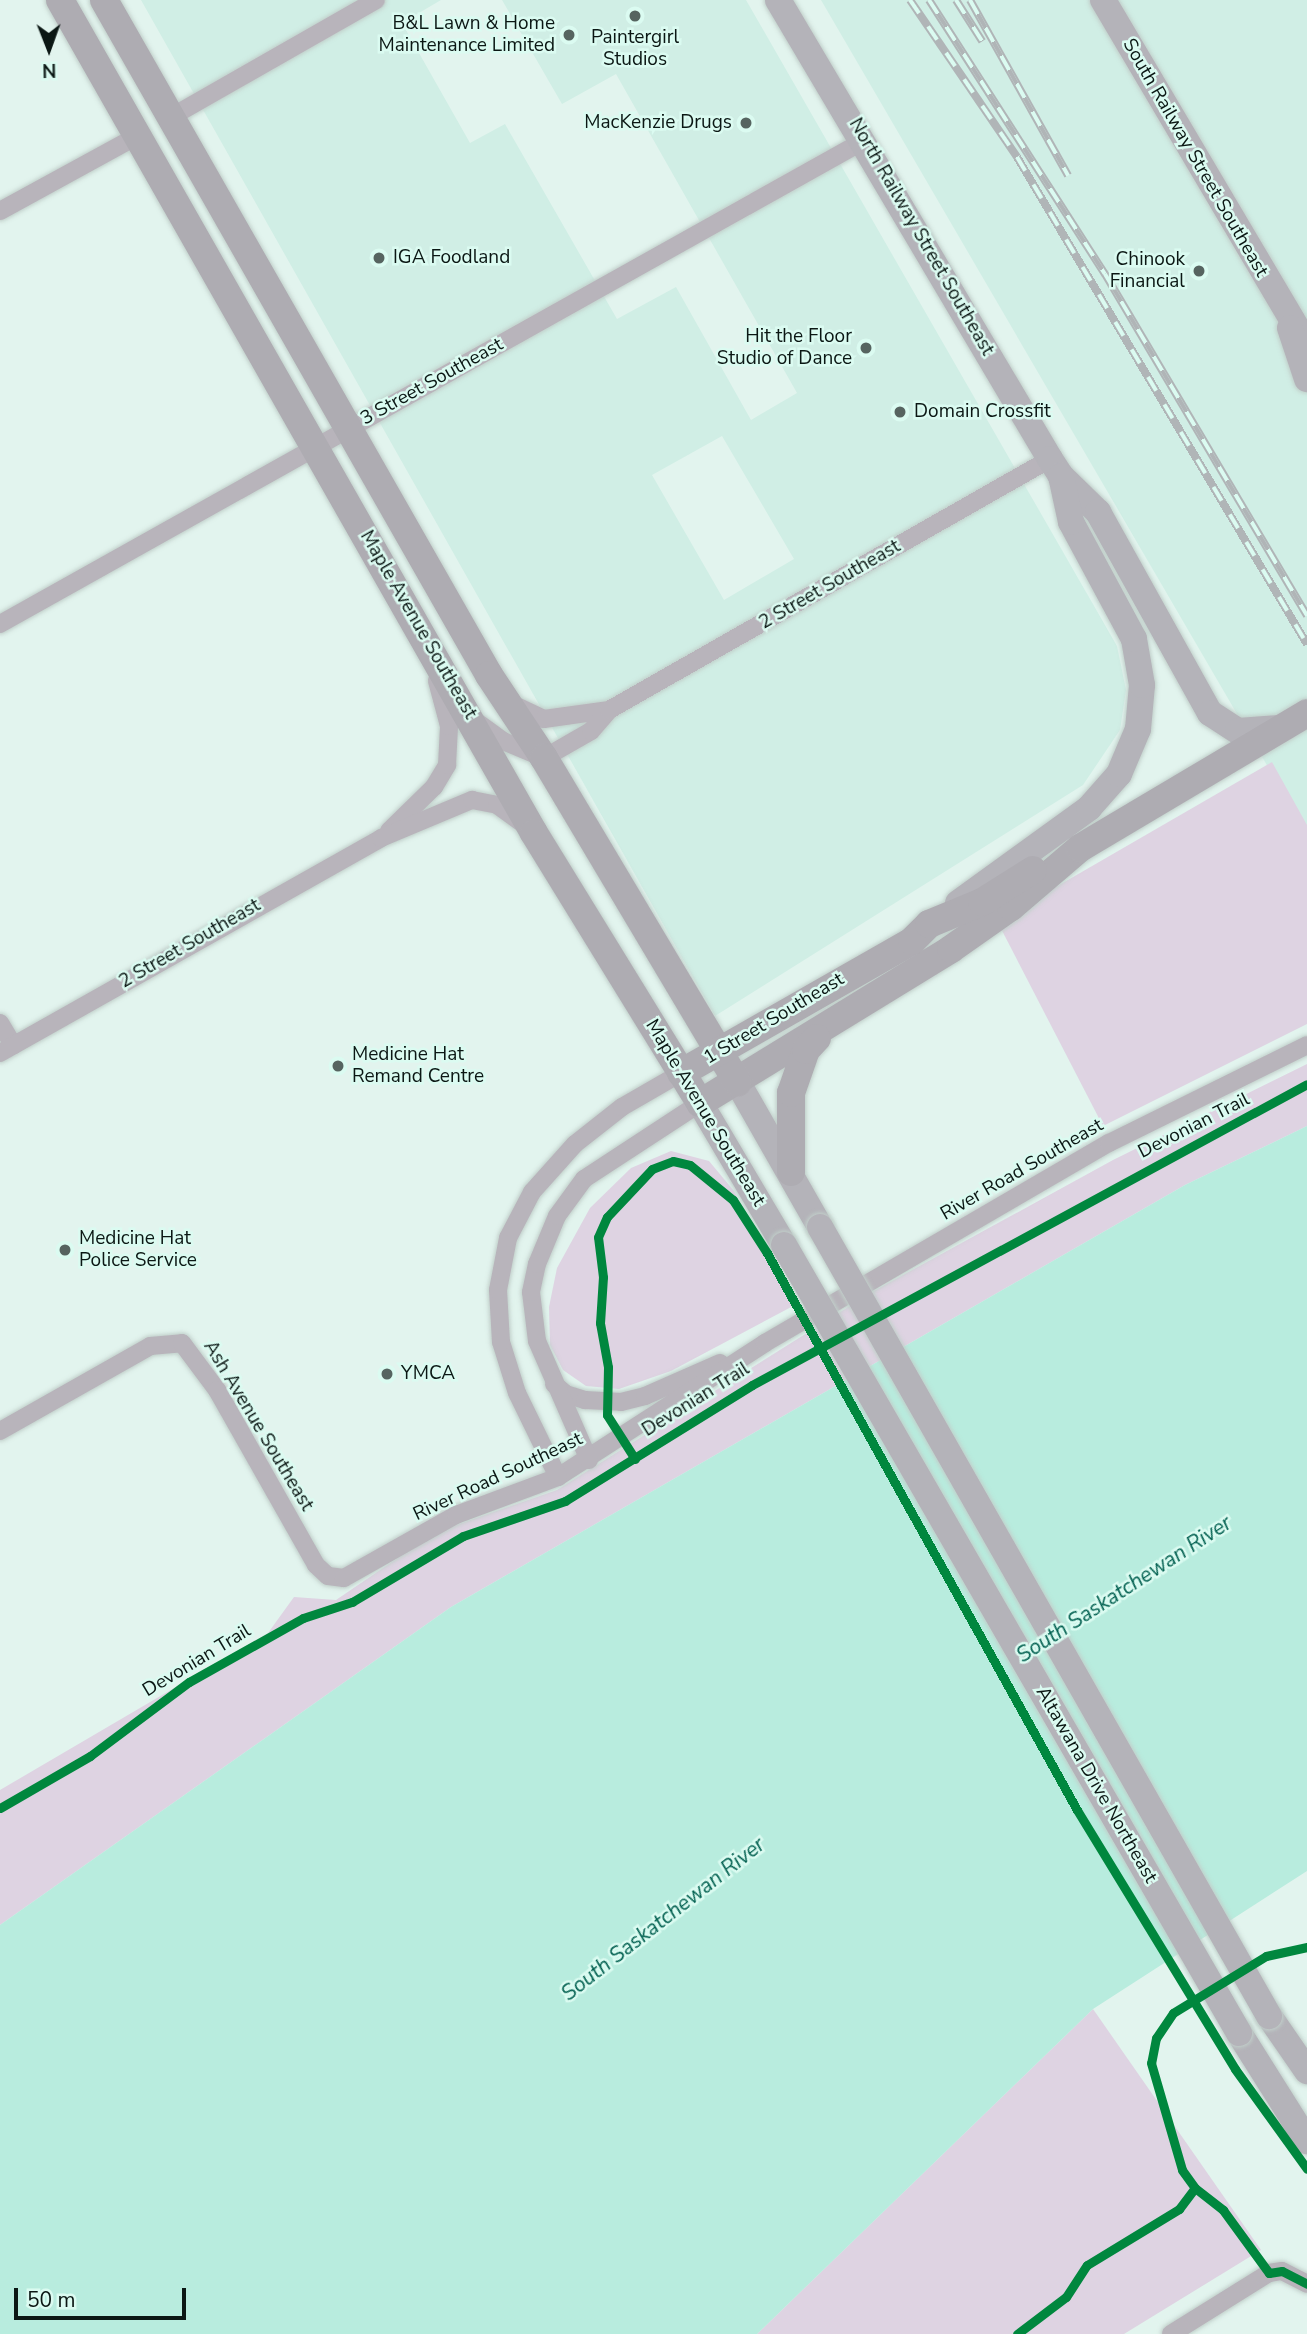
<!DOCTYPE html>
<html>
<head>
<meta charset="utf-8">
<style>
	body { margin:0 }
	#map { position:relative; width:1307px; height:2334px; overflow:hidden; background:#e2f4ee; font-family:"Nunito Sans",sans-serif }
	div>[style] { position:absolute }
	.built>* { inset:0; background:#d0eee5 }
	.green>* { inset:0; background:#ded3e2 }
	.water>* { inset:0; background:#b8ecde }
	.roads { filter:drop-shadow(0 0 2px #c1cfca) drop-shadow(0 0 2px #c1cfca) }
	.street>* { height:18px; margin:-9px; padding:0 9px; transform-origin:9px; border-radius:9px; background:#b8b4bb }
	.secondary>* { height:26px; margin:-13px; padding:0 13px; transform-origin:13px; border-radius:13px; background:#b4b3b9 }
	.primary>* { height:28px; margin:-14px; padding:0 14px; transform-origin:14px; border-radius:14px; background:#aeacb2 }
	.rail>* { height:8px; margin-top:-4px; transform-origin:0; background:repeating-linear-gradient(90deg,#dbfbf1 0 16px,#b0b5b7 0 32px); box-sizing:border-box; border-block:2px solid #b0b5b7 }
	.bridges { filter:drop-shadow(0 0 2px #c1cfca) drop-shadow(0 0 2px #c1cfca) }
	.secondary-bridge>* { height:26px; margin:-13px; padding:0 13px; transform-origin:13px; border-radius:13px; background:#b4b3b9 }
	.cycleway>* { height:9px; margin:-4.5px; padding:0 4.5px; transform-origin:4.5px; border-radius:4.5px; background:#00873e }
	.dots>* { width:19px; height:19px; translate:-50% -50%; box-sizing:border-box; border:4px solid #dbfbf1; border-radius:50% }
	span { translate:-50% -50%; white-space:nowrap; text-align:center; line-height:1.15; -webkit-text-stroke:5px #dbfbf1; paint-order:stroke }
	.poi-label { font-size:19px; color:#0b1714 }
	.right { translate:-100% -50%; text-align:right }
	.left { translate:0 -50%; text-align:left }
	.street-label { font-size:19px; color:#0b1714 }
	.water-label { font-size:21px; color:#036151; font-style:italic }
	.north { position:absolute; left:14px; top:14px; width:70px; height:70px; -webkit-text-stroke:5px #dbfbf1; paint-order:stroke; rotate:179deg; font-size:19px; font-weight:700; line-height:28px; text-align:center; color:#0b1714 }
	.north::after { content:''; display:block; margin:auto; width:24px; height:32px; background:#0b1714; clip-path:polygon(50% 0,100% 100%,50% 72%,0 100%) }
	.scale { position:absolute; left:14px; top:2288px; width:172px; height:32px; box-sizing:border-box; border:4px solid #0b1714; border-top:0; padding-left:9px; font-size:21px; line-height:24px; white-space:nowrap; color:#0b1714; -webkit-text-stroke:5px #dbfbf1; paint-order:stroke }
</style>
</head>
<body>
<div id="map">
	<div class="built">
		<div style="clip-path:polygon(evenodd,141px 0,441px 0,402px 23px,470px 143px,505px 124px,617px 319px,676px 287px,751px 420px,797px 393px,616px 74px,562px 104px,502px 0,746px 0,1117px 646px,1126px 690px,1120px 730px,1083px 785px,715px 1016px,141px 0,722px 436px,794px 559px,724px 600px,652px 475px,722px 436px)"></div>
		<div style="clip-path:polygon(821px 0,1307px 0,1307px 834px)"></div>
	</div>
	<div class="green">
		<div style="clip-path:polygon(1272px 762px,1307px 825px,1307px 1024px,1103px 1126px,997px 921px)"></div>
		<div style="clip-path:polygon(1307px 1064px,1307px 1126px,1185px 1185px,451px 1607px,0 1925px,0 1790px,268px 1633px,294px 1597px,336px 1600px,436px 1532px,557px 1490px,872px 1292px,1113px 1160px)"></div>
		<div style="clip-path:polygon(671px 1151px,709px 1161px,734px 1191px,793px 1306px,671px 1371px,619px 1389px,586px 1386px,563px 1370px,550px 1345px,549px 1307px,557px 1268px,590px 1208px,631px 1168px)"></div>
		<div style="clip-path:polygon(1093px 2009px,1261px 2250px,1124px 2334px,757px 2334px)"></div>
	</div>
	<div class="water">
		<div style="clip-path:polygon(1307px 1126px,1307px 1871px,1093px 2009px,757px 2334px,0 2334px,0 1925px,451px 1607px,1185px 1185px)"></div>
	</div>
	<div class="roads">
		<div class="street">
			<div style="left:171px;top:117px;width:236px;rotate:-29.7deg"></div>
			<div style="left:0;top:211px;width:156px;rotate:-28.7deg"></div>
			<div style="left:0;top:624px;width:991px;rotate:-29.23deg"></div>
			<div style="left:512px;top:704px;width:35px;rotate:25deg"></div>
			<div style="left:544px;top:719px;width:66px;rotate:-7.9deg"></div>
			<div style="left:477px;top:722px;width:32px;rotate:36deg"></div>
			<div style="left:503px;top:741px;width:44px;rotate:22.5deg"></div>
			<div style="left:544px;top:758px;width:54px;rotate:-29.9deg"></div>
			<div style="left:591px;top:731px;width:28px;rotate:-49deg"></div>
			<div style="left:609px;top:710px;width:507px;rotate:-29.65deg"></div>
			<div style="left:389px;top:831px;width:63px;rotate:-44.4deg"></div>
			<div style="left:434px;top:787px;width:26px;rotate:-59deg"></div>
			<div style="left:447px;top:765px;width:39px;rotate:-87deg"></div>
			<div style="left:449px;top:726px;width:47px;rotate:-104.9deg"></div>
			<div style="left:0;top:1023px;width:26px;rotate:59deg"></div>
			<div style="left:0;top:1053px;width:437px;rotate:-29.4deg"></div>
			<div style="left:381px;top:838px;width:99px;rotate:-22.7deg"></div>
			<div style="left:472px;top:800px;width:25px;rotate:11deg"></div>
			<div style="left:497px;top:805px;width:32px;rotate:36deg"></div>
			<div style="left:554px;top:1384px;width:16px;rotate:40deg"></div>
			<div style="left:566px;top:1394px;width:20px;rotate:18deg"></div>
			<div style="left:585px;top:1400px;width:36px;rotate:3deg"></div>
			<div style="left:621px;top:1402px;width:25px;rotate:-14deg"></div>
			<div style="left:645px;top:1396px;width:82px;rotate:-23.7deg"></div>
			<div style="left:0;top:1431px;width:172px;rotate:-29.5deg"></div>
			<div style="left:150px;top:1346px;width:32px;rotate:-5deg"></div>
			<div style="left:182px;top:1343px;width:59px;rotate:53.3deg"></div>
			<div style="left:217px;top:1390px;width:201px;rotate:60.5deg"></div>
			<div style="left:316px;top:1565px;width:16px;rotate:43deg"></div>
			<div style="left:328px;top:1576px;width:16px;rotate:7deg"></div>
			<div style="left:344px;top:1578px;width:129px;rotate:-29.4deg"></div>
			<div style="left:456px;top:1515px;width:109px;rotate:-20.4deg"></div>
			<div style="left:558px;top:1477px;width:247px;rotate:-32.9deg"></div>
			<div style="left:765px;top:1343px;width:398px;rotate:-30.2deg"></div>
			<div style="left:1109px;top:1143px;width:221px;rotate:-26.3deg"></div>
			<div style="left:589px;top:1460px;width:130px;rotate:-113.6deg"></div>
			<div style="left:537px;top:1341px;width:49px;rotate:-97deg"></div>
			<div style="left:531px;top:1292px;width:29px;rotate:-78deg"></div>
			<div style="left:537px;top:1264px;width:52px;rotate:-67.4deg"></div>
			<div style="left:557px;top:1216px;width:46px;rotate:-53.9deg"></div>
			<div style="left:584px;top:1179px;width:139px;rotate:-33.2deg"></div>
			<div style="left:558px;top:1477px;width:93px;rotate:-116deg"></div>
			<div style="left:517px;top:1393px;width:53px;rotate:-107.4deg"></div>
			<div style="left:501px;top:1342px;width:52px;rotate:-93.3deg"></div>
			<div style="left:498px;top:1290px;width:53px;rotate:-79.1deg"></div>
			<div style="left:508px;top:1238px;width:52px;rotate:-62.4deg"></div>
			<div style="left:532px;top:1192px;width:64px;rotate:-48.1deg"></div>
			<div style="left:575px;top:1144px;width:60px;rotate:-38.2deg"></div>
			<div style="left:622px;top:1107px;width:68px;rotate:-30deg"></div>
			<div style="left:1171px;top:2334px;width:115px;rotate:-31.9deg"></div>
			<div style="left:1269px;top:2273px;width:13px;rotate:-9deg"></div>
			<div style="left:1282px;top:2271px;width:28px;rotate:27deg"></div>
		</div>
		<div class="secondary">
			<div style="left:778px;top:0;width:534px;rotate:59.35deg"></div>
			<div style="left:1050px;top:459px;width:20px;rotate:57deg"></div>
			<div style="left:1061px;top:476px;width:52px;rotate:44.2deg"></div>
			<div style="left:1098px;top:512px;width:230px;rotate:60.9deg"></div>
			<div style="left:1210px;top:713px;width:33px;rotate:33deg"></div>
			<div style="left:1238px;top:731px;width:41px;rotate:-4.2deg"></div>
			<div style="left:1103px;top:0;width:401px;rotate:59.4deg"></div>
			<div style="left:1290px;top:328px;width:54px;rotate:71.6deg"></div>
			<div style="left:958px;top:903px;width:162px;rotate:-35.9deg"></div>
			<div style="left:1089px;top:808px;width:45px;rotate:-48.6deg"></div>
			<div style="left:1119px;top:774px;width:49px;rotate:-67.1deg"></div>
			<div style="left:1138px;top:729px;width:44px;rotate:-84.8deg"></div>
			<div style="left:1142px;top:685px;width:47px;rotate:-99.9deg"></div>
			<div style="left:1134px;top:639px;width:133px;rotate:-118.3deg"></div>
			<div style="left:1071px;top:522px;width:47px;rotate:-102.3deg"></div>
			<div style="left:738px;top:1083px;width:166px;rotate:60.3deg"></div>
			<div style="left:700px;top:1103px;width:165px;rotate:59.4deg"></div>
			<div style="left:1269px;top:2016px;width:67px;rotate:55.4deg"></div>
			<div style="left:1239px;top:2033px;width:128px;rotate:57.8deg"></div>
		</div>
		<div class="primary">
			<div style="left:60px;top:0;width:958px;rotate:60.36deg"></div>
			<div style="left:534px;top:833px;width:317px;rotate:58.4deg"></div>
			<div style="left:700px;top:1103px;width:294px;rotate:-31.5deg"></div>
			<div style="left:951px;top:949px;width:73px;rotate:-35deg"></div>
			<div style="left:1011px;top:907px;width:91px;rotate:-40.5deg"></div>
			<div style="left:1080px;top:848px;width:264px;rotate:-30.7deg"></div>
			<div style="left:104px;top:0;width:777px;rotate:60.3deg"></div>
			<div style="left:489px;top:675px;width:100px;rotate:56.5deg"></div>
			<div style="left:544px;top:758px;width:378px;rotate:59.2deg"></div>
			<div style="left:681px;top:1073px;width:266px;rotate:-29.7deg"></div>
			<div style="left:912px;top:941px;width:24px;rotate:-45deg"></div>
			<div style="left:929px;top:924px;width:57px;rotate:-22.5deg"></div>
			<div style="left:982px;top:902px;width:60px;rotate:-32.1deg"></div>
			<div style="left:791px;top:1172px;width:79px;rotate:-90deg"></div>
			<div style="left:791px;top:1093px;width:46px;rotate:-70.8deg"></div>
			<div style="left:806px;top:1050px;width:16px;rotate:-47deg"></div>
		</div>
	</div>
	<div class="rail">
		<div style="left:910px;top:0;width:190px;rotate:55.7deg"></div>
		<div style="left:1017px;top:157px;width:567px;rotate:59.23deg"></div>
		<div style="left:929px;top:0;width:326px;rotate:57.3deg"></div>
		<div style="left:1105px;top:274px;width:397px;rotate:59.4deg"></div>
		<div style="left:956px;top:0;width:49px;rotate:57.6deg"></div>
		<div style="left:970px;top:0;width:201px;rotate:60.8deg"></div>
	</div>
	<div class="bridges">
		<div class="secondary-bridge">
			<div style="left:820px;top:1227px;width:908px;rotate:60.36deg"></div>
			<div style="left:784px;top:1245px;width:910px;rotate:60deg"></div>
		</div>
	</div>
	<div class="cycleway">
		<div style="left:635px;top:1459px;width:52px;rotate:-122.5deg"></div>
		<div style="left:607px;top:1415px;width:48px;rotate:-88.8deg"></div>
		<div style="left:608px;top:1367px;width:45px;rotate:-100.3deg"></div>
		<div style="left:600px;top:1323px;width:46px;rotate:-86.3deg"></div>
		<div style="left:603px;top:1277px;width:40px;rotate:-97.1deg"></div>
		<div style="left:598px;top:1237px;width:22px;rotate:-66deg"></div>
		<div style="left:607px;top:1217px;width:66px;rotate:-46.8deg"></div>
		<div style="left:652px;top:1169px;width:22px;rotate:-21deg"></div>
		<div style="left:673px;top:1161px;width:17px;rotate:13deg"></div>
		<div style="left:690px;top:1165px;width:55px;rotate:39.1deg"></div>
		<div style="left:733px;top:1200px;width:63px;rotate:57.3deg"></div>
		<div style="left:767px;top:1253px;width:637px;rotate:60.9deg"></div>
		<div style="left:1077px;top:1810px;width:303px;rotate:58.6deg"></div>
		<div style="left:1235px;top:2069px;width:123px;rotate:54.2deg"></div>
		<div style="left:0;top:1808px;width:104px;rotate:-30deg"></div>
		<div style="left:90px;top:1756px;width:124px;rotate:-36.8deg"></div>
		<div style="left:189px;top:1682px;width:131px;rotate:-29.3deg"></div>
		<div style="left:303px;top:1618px;width:52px;rotate:-18.1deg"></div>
		<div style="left:352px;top:1602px;width:129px;rotate:-30.7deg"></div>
		<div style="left:463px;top:1536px;width:108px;rotate:-18.9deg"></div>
		<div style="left:565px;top:1501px;width:220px;rotate:-31.8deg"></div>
		<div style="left:752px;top:1385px;width:631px;rotate:-28.47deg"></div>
		<div style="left:1307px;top:1947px;width:42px;rotate:167.6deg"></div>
		<div style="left:1266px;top:1956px;width:109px;rotate:148.5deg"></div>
		<div style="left:1173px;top:2013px;width:30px;rotate:124deg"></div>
		<div style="left:1156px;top:2038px;width:25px;rotate:101deg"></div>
		<div style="left:1151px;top:2063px;width:111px;rotate:73.8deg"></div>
		<div style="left:1182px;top:2170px;width:22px;rotate:54deg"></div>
		<div style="left:1195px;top:2188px;width:36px;rotate:38deg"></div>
		<div style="left:1223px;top:2210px;width:78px;rotate:53.9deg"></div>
		<div style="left:1269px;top:2273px;width:13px;rotate:-9deg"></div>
		<div style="left:1282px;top:2271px;width:28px;rotate:27deg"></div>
		<div style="left:1017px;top:2334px;width:61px;rotate:-37.1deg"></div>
		<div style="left:1066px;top:2297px;width:38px;rotate:-57deg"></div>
		<div style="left:1087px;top:2265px;width:108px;rotate:-31.3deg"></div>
		<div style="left:1179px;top:2209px;width:26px;rotate:-53deg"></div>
	</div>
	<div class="dots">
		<div style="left:635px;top:16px;background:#566460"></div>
		<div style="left:569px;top:35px;background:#566460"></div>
		<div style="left:746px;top:123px;background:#566460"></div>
		<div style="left:379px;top:258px;background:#566460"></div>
		<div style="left:1199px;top:271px;background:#566460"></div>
		<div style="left:866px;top:348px;background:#566460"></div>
		<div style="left:900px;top:412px;background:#566460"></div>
		<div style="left:338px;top:1066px;background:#566460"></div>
		<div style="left:65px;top:1250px;background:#566460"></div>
		<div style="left:387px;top:1374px;background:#566460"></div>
	</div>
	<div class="poi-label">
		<span class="right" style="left:555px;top:35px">B&amp;L Lawn &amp; Home<br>Maintenance Limited</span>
		<span style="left:635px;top:49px">Paintergirl<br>Studios</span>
		<span class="right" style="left:732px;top:123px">MacKenzie Drugs</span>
		<span class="left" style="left:393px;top:258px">IGA Foodland</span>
		<span class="right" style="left:1185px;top:271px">Chinook<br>Financial</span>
		<span class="right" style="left:852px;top:348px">Hit the Floor<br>Studio of Dance</span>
		<span class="left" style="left:914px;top:412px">Domain Crossfit</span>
		<span class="left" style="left:352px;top:1066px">Medicine Hat<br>Remand Centre</span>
		<span class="left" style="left:79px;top:1250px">Medicine Hat<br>Police Service</span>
		<span class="left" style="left:401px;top:1374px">YMCA</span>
	</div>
	<div class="street-label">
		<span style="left:1195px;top:158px;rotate:60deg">South Railway Street Southeast</span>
		<span style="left:921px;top:237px;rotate:60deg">North Railway Street Southeast</span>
		<span style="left:432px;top:382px;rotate:-29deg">3 Street Southeast</span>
		<span style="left:830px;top:585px;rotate:-30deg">2 Street Southeast</span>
		<span style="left:418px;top:625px;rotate:60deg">Maple Avenue Southeast</span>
		<span style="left:190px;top:944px;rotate:-30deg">2 Street Southeast</span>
		<span style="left:774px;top:1019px;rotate:-31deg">1 Street Southeast</span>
		<span style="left:705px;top:1113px;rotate:59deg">Maple Avenue Southeast</span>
		<span style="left:1194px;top:1126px;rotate:-27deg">Devonian Trail</span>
		<span style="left:1022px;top:1170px;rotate:-30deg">River Road Southeast</span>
		<span style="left:696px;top:1400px;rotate:-32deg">Devonian Trail</span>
		<span style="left:258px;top:1426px;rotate:59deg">Ash Avenue Southeast</span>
		<span style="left:498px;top:1477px;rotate:-25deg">River Road Southeast</span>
		<span style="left:197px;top:1661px;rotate:-31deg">Devonian Trail</span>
		<span style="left:1096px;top:1785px;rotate:60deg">Altawana Drive Northeast</span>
	</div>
	<div class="water-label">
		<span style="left:1124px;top:1589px;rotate:-33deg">South Saskatchewan River</span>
		<span style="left:663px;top:1919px;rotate:-38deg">South Saskatchewan River</span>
	</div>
	<div class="north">N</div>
	<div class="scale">50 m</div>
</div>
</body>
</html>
